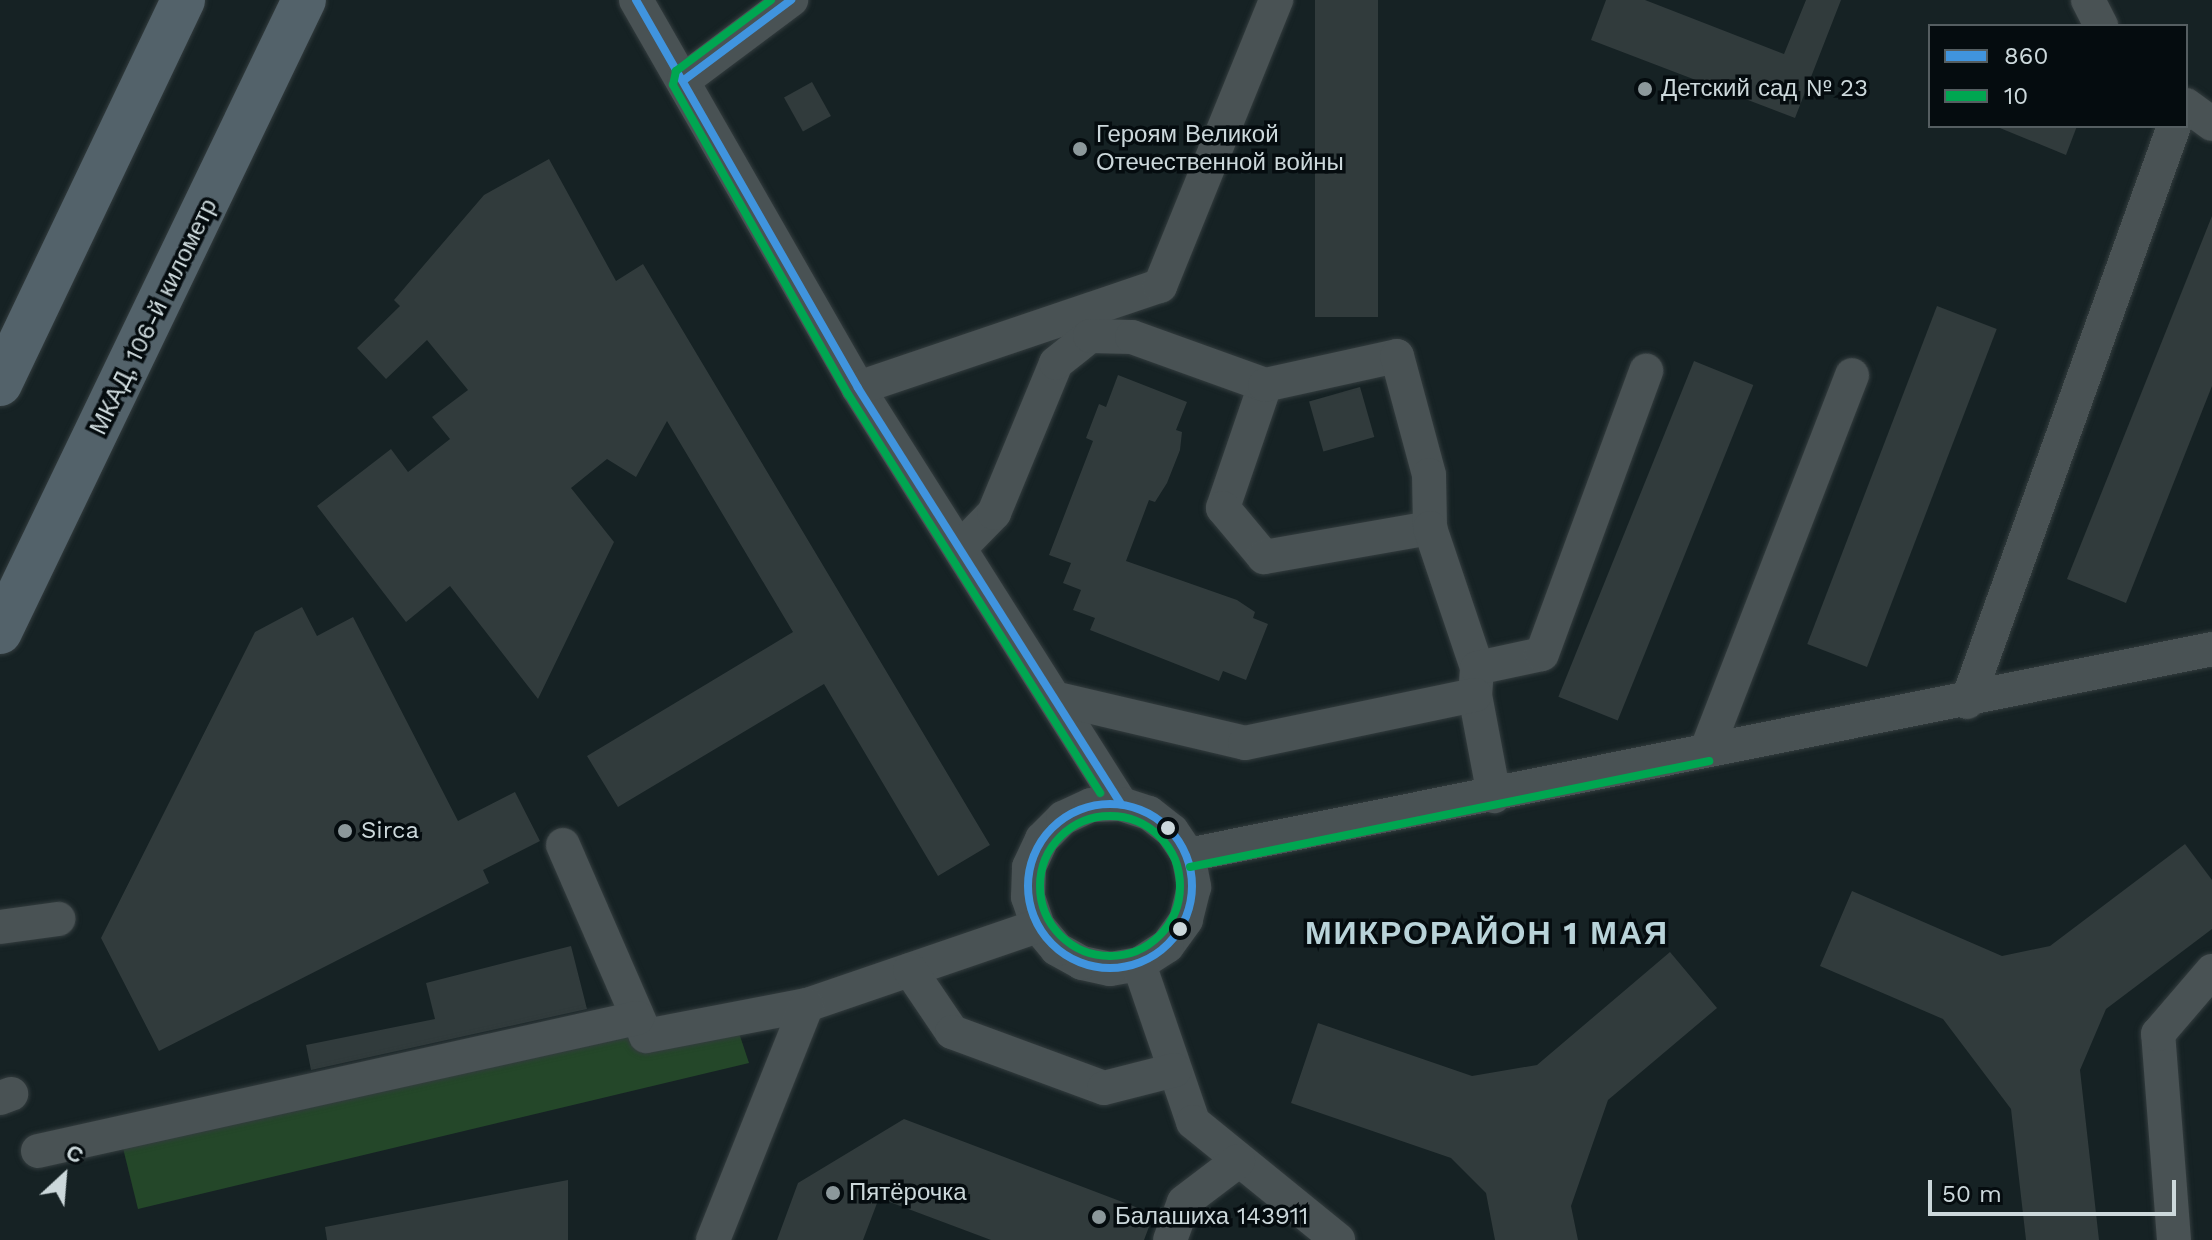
<!DOCTYPE html>
<html>
<head>
<meta charset="utf-8">
<style>
	body { margin:0 }
	#map { position:relative; width:2212px; height:1240px; overflow:hidden; background:#162224; font-family:"Work Sans",sans-serif }
	div>[style] { position:absolute }
	.green>* { inset:0; background:#244729 }
	.building>* { inset:0; background:#313b3c; transform-origin:0 0 }
	.roads { filter:drop-shadow(0 0 2px #333c3e) drop-shadow(0 0 2px #333c3e) }
	.minor>* { height:34px; margin:-17px; padding:0 17px; transform-origin:17px; border-radius:17px; background:#495254 }
	.highway>* { height:44px; margin:-22px; padding:0 22px; transform-origin:22px; border-radius:22px; background:#53626a }
	.bus-1>* { height:8px; margin:-4px; padding:0 4px; transform-origin:4px; border-radius:4px; background:#4094de }
	.bus-1>.ring { margin:-4px; padding:0; box-sizing:content-box; background:none; border:8px solid #4094de; border-radius:50% }
	.bus-2>* { height:8px; margin:-4px; padding:0 4px; transform-origin:4px; border-radius:4px; background:#00a651 }
	.bus-2>.ring { margin:-4px; padding:0; box-sizing:content-box; background:none; border:8px solid #00a651; border-radius:50% }
	.dots>* { width:22px; height:22px; translate:-50% -50%; box-sizing:border-box; border:4px solid #050c0f; border-radius:50% }
	span { translate:-50% -50%; white-space:nowrap; text-align:center; line-height:1.15; -webkit-text-stroke:7px #050c0f; paint-order:stroke }
	.poi-label { font-size:24px; color:#ccd8db }
	.left { translate:0 -50%; text-align:left }
	.street-label { font-size:24px; color:#ccd8db }
	.district-label { font-size:32px; color:#b9d3d9; font-weight:700; letter-spacing:2px }
	.legend { position:absolute; left:1928px; top:24px; width:260px; height:104px; box-sizing:border-box; background:#050c0f; border:2px solid #555e61; margin:0; padding:10px 14px; list-style:none; font-size:24px; color:#ccd8db }
	.legend li { display:flex; align-items:center; gap:16px; height:40px }
	.legend b { width:40px; border:2px solid #555e61 }
	.north { position:absolute; left:24px; top:1136px; width:80px; height:80px; -webkit-text-stroke:6px #050c0f; paint-order:stroke; rotate:26deg; font-size:22px; font-weight:700; line-height:32px; text-align:center; color:#ccd8db }
	.north::after { content:''; display:block; margin:auto; width:28px; height:36px; background:#ccd8db; clip-path:polygon(50% 0,100% 100%,50% 72%,0 100%) }
	.scale { position:absolute; left:1928px; top:1180px; width:248px; height:36px; box-sizing:border-box; border:4px solid #ccd8db; border-top:0; padding-left:10px; font-size:24px; line-height:28px; white-space:nowrap; color:#ccd8db; -webkit-text-stroke:6px #050c0f; paint-order:stroke }
</style>
</head>
<body>
<div id="map">
	<div class="green">
		<div style="clip-path:polygon(737px 1027px,749px 1063px,138px 1209px,122px 1144px,630px 1028px)"></div>
	</div>
	<div class="building">
		<div style="left:1315px;top:0;width:63px;height:317px"></div>
		<div style="clip-path:polygon(1606px 0,1645px 0,1784px 54px,1806px 0,1841px 0,1795px 118px,1591px 40px)"></div>
		<div style="left:812px;top:82px;width:39px;height:32px;rotate:61deg"></div>
		<div style="clip-path:polygon(1995px 126px,2077px 126px,2066px 155px)"></div>
		<div style="clip-path:polygon(549px 159px,616px 281px,643px 264px,990px 845px,938px 876px,824px 684px,618px 807px,587px 756px,793px 632px,667px 421px,636px 477px,607px 459px,571px 488px,614px 542px,538px 699px,450px 586px,406px 622px,317px 506px,391px 449px,408px 472px,450px 439px,432px 417px,468px 390px,427px 340px,386px 379px,357px 348px,400px 306px,394px 300px,484px 195px)"></div>
		<div style="clip-path:polygon(2212px 216px,2212px 386px,2126px 603px,2067px 579px)"></div>
		<div style="left:1937px;top:306px;width:64px;height:362px;rotate:21deg"></div>
		<div style="left:1694px;top:361px;width:64px;height:362px;rotate:22deg"></div>
		<div style="clip-path:polygon(1118px 375px,1187px 402px,1176px 430px,1182px 432px,1180px 450px,1167px 483px,1155px 502px,1149px 500px,1126px 561px,1237px 600px,1255px 612px,1253px 618px,1268px 624px,1246px 680px,1223px 671px,1219px 681px,1090px 630px,1095px 618px,1073px 610px,1081px 590px,1063px 583px,1071px 563px,1049px 555px,1093px 441px,1086px 438px,1099px 404px,1106px 407px)"></div>
		<div style="left:1360px;top:387px;width:52px;height:53px;rotate:74deg"></div>
		<div style="clip-path:polygon(302px 607px,317px 636px,353px 617px,458px 821px,515px 792px,540px 841px,483px 870px,489px 883px,159px 1051px,101px 938px,255px 632px)"></div>
		<div style="clip-path:polygon(2185px 844px,2212px 880px,2212px 929px,2106px 1009px,2080px 1070px,2099px 1240px,2026px 1240px,2011px 1109px,1943px 1019px,1820px 966px,1852px 891px,2002px 956px,2050px 946px)"></div>
		<div style="clip-path:polygon(571px 946px,587px 1009px,311px 1070px,306px 1045px,435px 1019px,426px 983px)"></div>
		<div style="clip-path:polygon(1670px 952px,1717px 1008px,1608px 1100px,1571px 1206px,1578px 1240px,1495px 1240px,1486px 1193px,1451px 1158px,1291px 1103px,1318px 1023px,1472px 1076px,1537px 1065px)"></div>
		<div style="clip-path:polygon(904px 1119px,1154px 1214px,1144px 1240px,991px 1240px,879px 1198px,863px 1240px,777px 1240px,798px 1183px)"></div>
		<div style="clip-path:polygon(568px 1180px,568px 1240px,327px 1240px,325px 1227px)"></div>
	</div>
	<div class="roads">
		<div class="minor">
			<div style="left:636px;top:0;width:447px;rotate:60.2deg"></div>
			<div style="left:858px;top:388px;width:492px;rotate:57.7deg"></div>
			<div style="left:1121px;top:804px;width:29px;rotate:18deg"></div>
			<div style="left:1149px;top:813px;width:29px;rotate:38deg"></div>
			<div style="left:1172px;top:831px;width:29px;rotate:56deg"></div>
			<div style="left:1188px;top:855px;width:33px;rotate:79deg"></div>
			<div style="left:1194px;top:887px;width:34px;rotate:104deg"></div>
			<div style="left:1186px;top:920px;width:32px;rotate:126deg"></div>
			<div style="left:1167px;top:946px;width:33px;rotate:147deg"></div>
			<div style="left:1139px;top:964px;width:29px;rotate:170deg"></div>
			<div style="left:1110px;top:969px;width:29px;rotate:-168deg"></div>
			<div style="left:1082px;top:963px;width:29px;rotate:-151deg"></div>
			<div style="left:1057px;top:949px;width:30px;rotate:-130deg"></div>
			<div style="left:1038px;top:926px;width:31px;rotate:-109deg"></div>
			<div style="left:1028px;top:897px;width:30px;rotate:-88deg"></div>
			<div style="left:1029px;top:867px;width:31px;rotate:-65deg"></div>
			<div style="left:1042px;top:839px;width:30px;rotate:-45deg"></div>
			<div style="left:1063px;top:818px;width:31px;rotate:-25deg"></div>
			<div style="left:1091px;top:805px;width:30px;rotate:-2deg"></div>
			<div style="left:2088px;top:0;width:29px;rotate:63deg"></div>
			<div style="left:684px;top:80px;width:134px;rotate:-36.8deg"></div>
			<div style="left:2186px;top:105px;width:32px;rotate:36deg"></div>
			<div style="left:1265px;top:385px;width:130px;rotate:108.9deg"></div>
			<div style="left:1223px;top:508px;width:64px;rotate:50.1deg"></div>
			<div style="left:1264px;top:557px;width:169px;rotate:-9.9deg"></div>
			<div style="left:858px;top:388px;width:319px;rotate:-18.7deg"></div>
			<div style="left:1160px;top:286px;width:309px;rotate:-67.9deg"></div>
			<div style="left:960px;top:548px;width:49px;rotate:-45.8deg"></div>
			<div style="left:994px;top:513px;width:162px;rotate:-67.5deg"></div>
			<div style="left:1056px;top:363px;width:43px;rotate:-38.5deg"></div>
			<div style="left:1090px;top:336px;width:42px;rotate:1.4deg"></div>
			<div style="left:1132px;top:337px;width:141px;rotate:19.8deg"></div>
			<div style="left:1265px;top:385px;width:135px;rotate:-12.4deg"></div>
			<div style="left:1397px;top:356px;width:123px;rotate:74.9deg"></div>
			<div style="left:1429px;top:475px;width:53px;rotate:88.9deg"></div>
			<div style="left:1430px;top:528px;width:148px;rotate:71.4deg"></div>
			<div style="left:1477px;top:668px;width:27px;rotate:94deg"></div>
			<div style="left:1475px;top:695px;width:103px;rotate:79.3deg"></div>
			<div style="left:1477px;top:668px;width:66px;rotate:-12.2deg"></div>
			<div style="left:1542px;top:654px;width:302px;rotate:-69.8deg"></div>
			<div style="left:1058px;top:699px;width:192px;rotate:13.2deg"></div>
			<div style="left:1245px;top:743px;width:235px;rotate:-11.8deg"></div>
			<div style="left:1967px;top:702px;width:612px;rotate:-70.23deg"></div>
			<div style="left:1707px;top:749px;width:401px;rotate:-68.8deg"></div>
			<div style="left:563px;top:845px;width:208px;rotate:66.5deg"></div>
			<div style="left:646px;top:1036px;width:164px;rotate:-10.9deg"></div>
			<div style="left:807px;top:1005px;width:244px;rotate:-18.9deg"></div>
			<div style="left:1188px;top:855px;width:1045px;rotate:-11.37deg"></div>
			<div style="left:0;top:927px;width:59px;rotate:-7.9deg"></div>
			<div style="left:1139px;top:964px;width:167px;rotate:71.1deg"></div>
			<div style="left:1193px;top:1122px;width:187px;rotate:39.1deg"></div>
			<div style="left:910px;top:970px;width:75px;rotate:55.9deg"></div>
			<div style="left:952px;top:1032px;width:162px;rotate:20.2deg"></div>
			<div style="left:1104px;top:1088px;width:73px;rotate:-14.2deg"></div>
			<div style="left:0;top:1098px;width:12px;rotate:-20deg"></div>
			<div style="left:38px;top:1151px;width:614px;rotate:-12.52deg"></div>
			<div style="left:713px;top:1240px;width:253px;rotate:-68.2deg"></div>
			<div style="left:1170px;top:1240px;width:40px;rotate:-69.8deg"></div>
			<div style="left:1184px;top:1202px;width:68px;rotate:-37.2deg"></div>
			<div style="left:2174px;top:1240px;width:207px;rotate:-94.4deg"></div>
			<div style="left:2158px;top:1034px;width:83px;rotate:-49.4deg"></div>
		</div>
		<div class="highway">
			<div style="left:0;top:384px;width:425px;rotate:-64.5deg"></div>
			<div style="left:0;top:632px;width:701px;rotate:-64.31deg"></div>
		</div>
	</div>
	<div class="bus-1">
		<div style="left:636px;top:0;width:447px;rotate:60.2deg"></div>
		<div style="left:858px;top:388px;width:492px;rotate:57.7deg"></div>
		<div style="left:684px;top:80px;width:134px;rotate:-36.8deg"></div>
		<div class="ring" style="left:1028px;top:804px;width:156px;height:156px"></div>
	</div>
	<div class="bus-2">
		<div style="left:771px;top:0;width:119px;rotate:143.2deg"></div>
		<div style="left:676px;top:71px;width:14px;rotate:102deg"></div>
		<div style="left:673px;top:85px;width:355px;rotate:60.5deg"></div>
		<div style="left:848px;top:394px;width:472px;rotate:57.7deg"></div>
		<div class="ring" style="left:1040px;top:816px;width:132px;height:132px"></div>
		<div style="left:1190px;top:867px;width:530px;rotate:-11.54deg"></div>
	</div>
	<div class="dots">
		<div style="left:1645px;top:89px;background:#8c989b"></div>
		<div style="left:1080px;top:149px;background:#8c989b"></div>
		<div style="left:1168px;top:828px;background:#ccd8db"></div>
		<div style="left:345px;top:831px;background:#8c989b"></div>
		<div style="left:1180px;top:929px;background:#ccd8db"></div>
		<div style="left:833px;top:1193px;background:#8c989b"></div>
		<div style="left:1099px;top:1217px;background:#8c989b"></div>
	</div>
	<div class="poi-label">
		<span class="left" style="left:1661px;top:89px">Детский сад № 23</span>
		<span class="left" style="left:1096px;top:149px">Героям Великой<br>Отечественной войны</span>
		<span class="left" style="left:361px;top:831px">Sirca</span>
		<span class="left" style="left:849px;top:1193px">Пятёрочка</span>
		<span class="left" style="left:1115px;top:1217px">Балашиха 143911</span>
	</div>
	<div class="street-label">
		<span style="left:154px;top:317px;rotate:-64deg">МКАД, 106-й километр</span>
	</div>
	<div class="district-label">
		<span style="left:1487px;top:933px">МИКРОРАЙОН 1 МАЯ</span>
	</div>
	<ul class="legend">
	<li><b style="height:10px;background:#4094de"></b>860</li>
	<li><b style="height:10px;background:#00a651"></b>10</li>
	</ul>
	<div class="north">С</div>
	<div class="scale">50 m</div>
</div>
</body>
</html>
